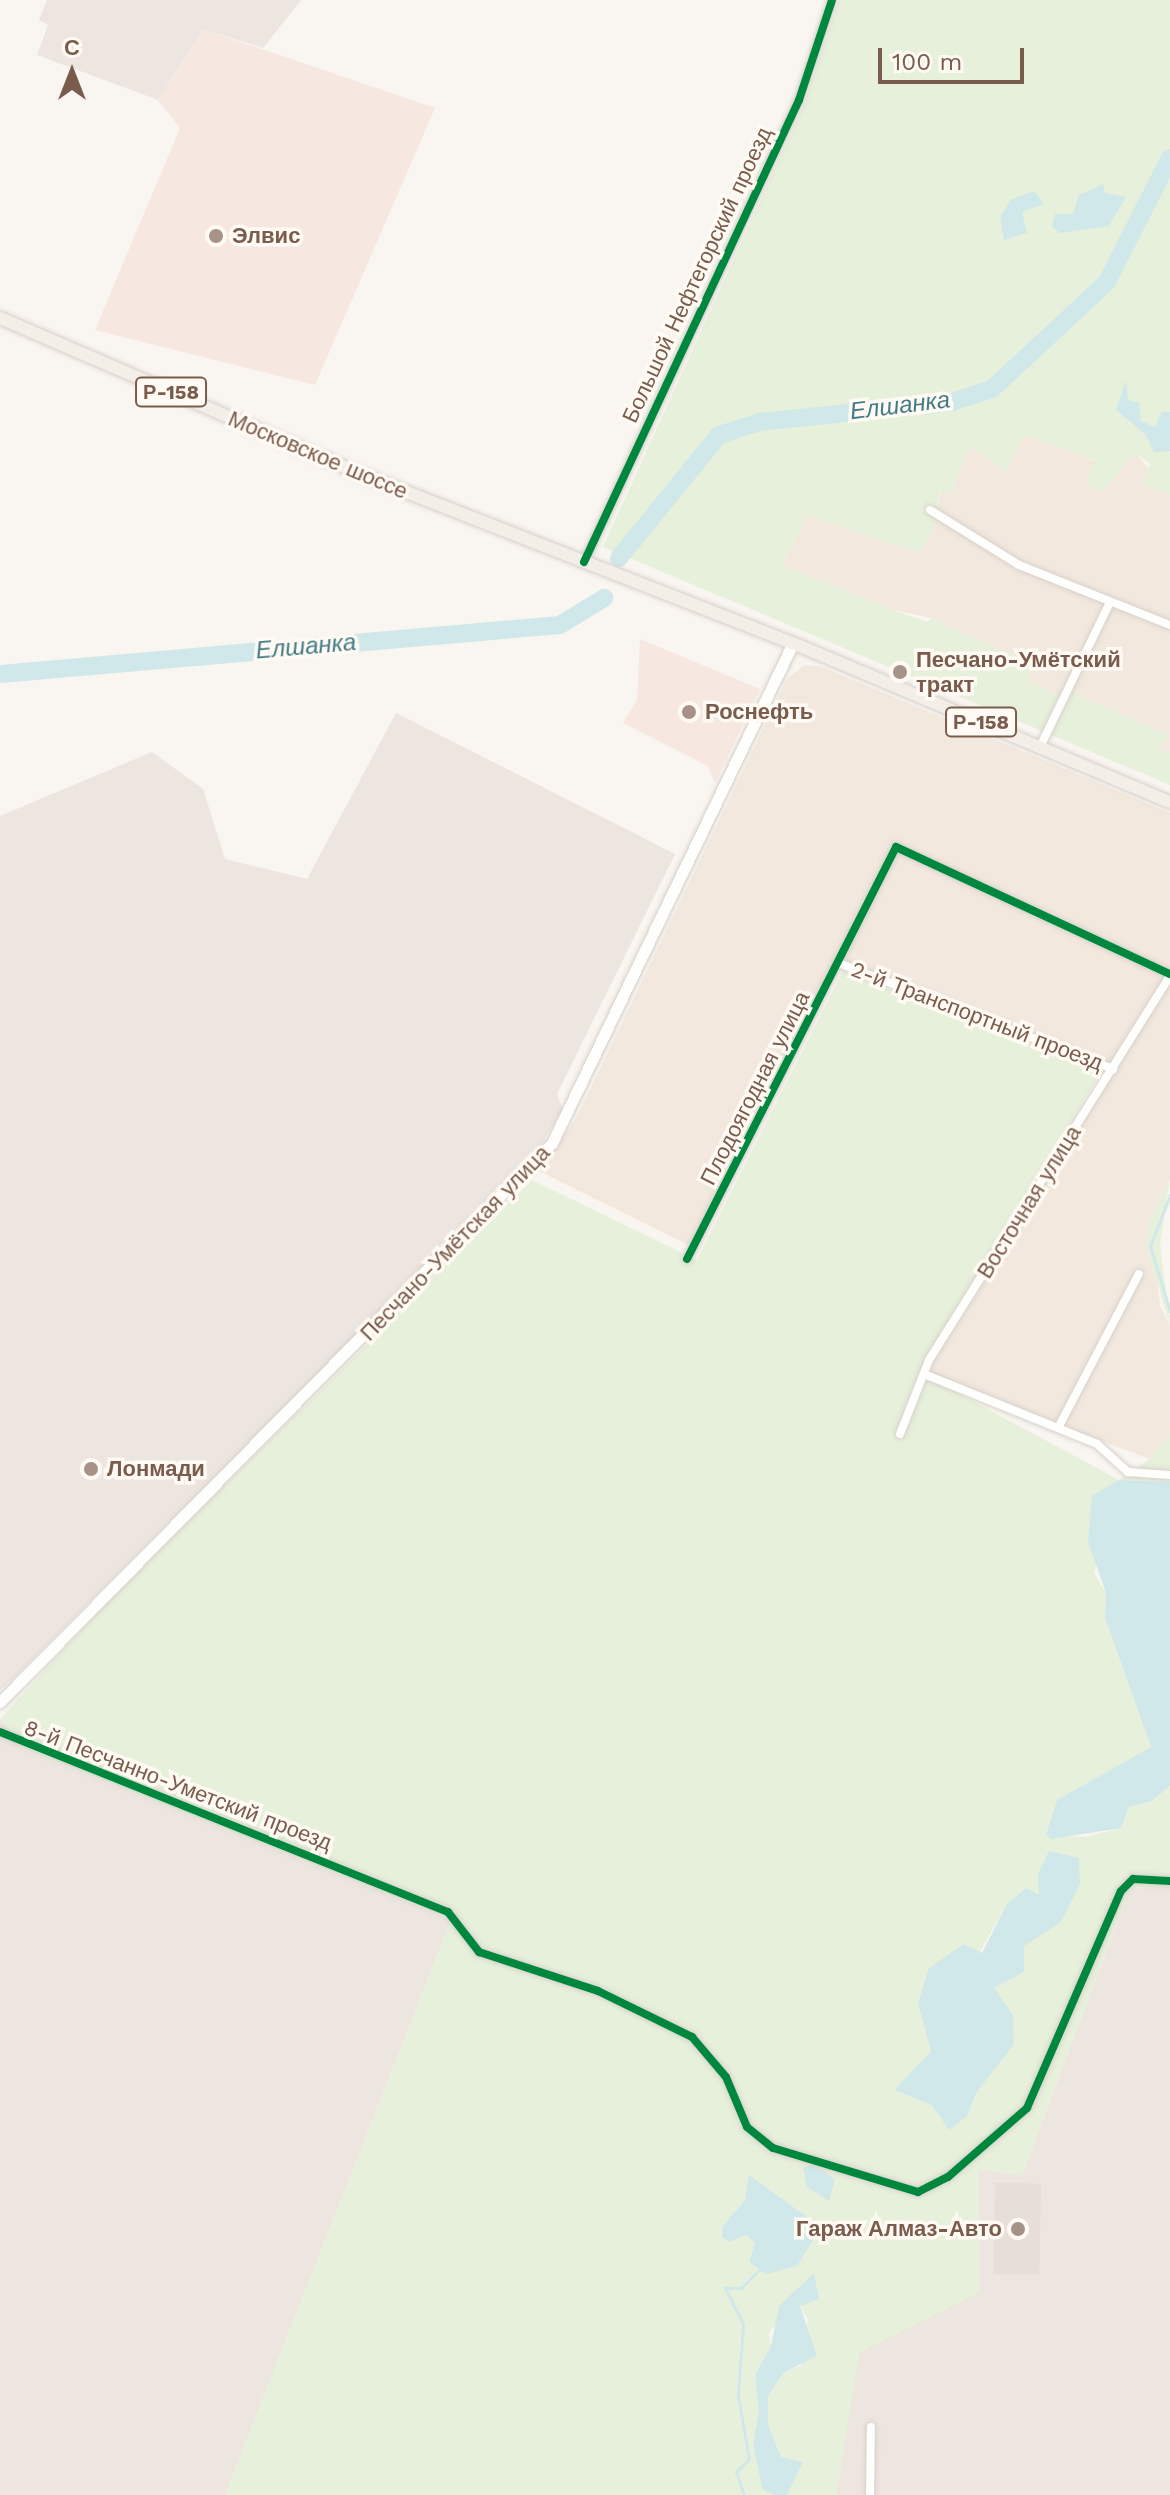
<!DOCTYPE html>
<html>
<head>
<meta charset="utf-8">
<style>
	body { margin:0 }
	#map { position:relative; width:1170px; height:2495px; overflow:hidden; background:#f9f5f0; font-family:"Work Sans",sans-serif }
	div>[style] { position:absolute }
	.residential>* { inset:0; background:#f2e8de }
	.commercial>* { inset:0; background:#f6e8e1 }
	.industrial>* { inset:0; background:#ede5e0 }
	.green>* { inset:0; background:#e7f0db }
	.water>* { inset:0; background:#d0e8ea }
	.stream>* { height:3px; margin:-1.5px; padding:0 1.5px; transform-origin:1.5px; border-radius:1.5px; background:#d0e8ea }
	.river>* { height:18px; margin:-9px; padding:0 9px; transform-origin:9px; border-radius:9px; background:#d0e8ea }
	.building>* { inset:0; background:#e6ded7; transform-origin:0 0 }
	.roads { filter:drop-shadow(0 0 2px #d7d1cb) drop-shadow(0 0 2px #d7d1cb) }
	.minor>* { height:8px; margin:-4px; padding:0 4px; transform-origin:4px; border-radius:4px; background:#fefefd }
	.secondary>* { height:11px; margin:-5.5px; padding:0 5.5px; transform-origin:5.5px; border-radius:5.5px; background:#fefefd }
	.primary>* { height:12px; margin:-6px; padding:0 6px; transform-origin:6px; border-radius:6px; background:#f3eee8 }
	.cycleway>* { height:8px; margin:-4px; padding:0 4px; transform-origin:4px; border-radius:4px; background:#00873e }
	.dots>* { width:22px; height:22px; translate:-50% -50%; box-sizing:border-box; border:4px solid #fffaf3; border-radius:50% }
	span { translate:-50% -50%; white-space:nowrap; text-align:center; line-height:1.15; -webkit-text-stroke:7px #fffaf3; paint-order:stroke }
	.shield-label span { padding:2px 6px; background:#fffaf3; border:2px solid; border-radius:6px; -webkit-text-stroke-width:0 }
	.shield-label { font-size:20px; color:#7a5c4d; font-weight:700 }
	.poi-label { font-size:22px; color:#7a5c4d; font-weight:700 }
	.left { translate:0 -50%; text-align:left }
	.right { translate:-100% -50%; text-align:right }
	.street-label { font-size:22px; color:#7a5c4d }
	.water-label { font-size:24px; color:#437c86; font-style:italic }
	.north { position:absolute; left:32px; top:32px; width:80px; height:80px; -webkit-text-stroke:6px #fffaf3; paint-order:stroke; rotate:0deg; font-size:22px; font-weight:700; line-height:32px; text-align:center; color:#7a5c4d }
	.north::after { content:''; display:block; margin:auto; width:28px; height:36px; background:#7a5c4d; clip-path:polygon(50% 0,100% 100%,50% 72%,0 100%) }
	.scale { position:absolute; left:878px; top:48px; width:146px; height:36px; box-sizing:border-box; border:4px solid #7a5c4d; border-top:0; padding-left:10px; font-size:24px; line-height:28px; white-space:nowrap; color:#7a5c4d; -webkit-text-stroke:6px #fffaf3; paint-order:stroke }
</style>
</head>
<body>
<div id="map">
	<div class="residential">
		<div style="clip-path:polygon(1024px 435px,1037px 435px,1095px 461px,1106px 482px,1135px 452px,1170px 494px,1170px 755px,1157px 749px,1168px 735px,1075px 694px,1062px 698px,1027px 680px,1035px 666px,931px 618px,893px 610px,782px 566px,808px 514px,919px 552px,934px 528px,940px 491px,950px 493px,971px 446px,994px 461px)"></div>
		<div style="clip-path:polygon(804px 665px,819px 666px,1170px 813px,1170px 1179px,1149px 1219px,1160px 1305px,1170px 1325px,1170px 1433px,1150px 1459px,921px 1374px,1113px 1069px,841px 964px,694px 1248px,539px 1171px,577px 1117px,787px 679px)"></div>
	</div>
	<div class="commercial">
		<div style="clip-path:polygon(203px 29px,435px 108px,315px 385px,95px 330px,180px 128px,158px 100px)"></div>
		<div style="clip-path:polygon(640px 639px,760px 689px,715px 783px,708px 766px,623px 723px,637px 700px)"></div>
	</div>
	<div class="industrial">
		<div style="clip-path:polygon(47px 0,301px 0,263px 48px,203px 29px,158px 100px,37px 55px,48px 25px,39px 20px)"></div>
		<div style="clip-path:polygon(396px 713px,675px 854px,557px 1094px,563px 1110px,530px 1161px,0 1691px,0 816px,152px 752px,203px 789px,225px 859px,307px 879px)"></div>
		<div style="clip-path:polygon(0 1719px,20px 1748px,451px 1920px,225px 2495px,0 2495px)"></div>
		<div style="clip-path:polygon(1170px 1886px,1170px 2495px,836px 2495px,859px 2352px,979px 2292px,979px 2169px,1022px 2175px,1130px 1889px)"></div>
	</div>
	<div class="green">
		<div style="clip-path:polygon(839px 0,1170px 0,1170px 494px,1142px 485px,1150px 464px,1135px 453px,1102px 493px,1086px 484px,1095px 460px,1024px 435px,1005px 473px,971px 446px,950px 493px,939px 492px,934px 528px,919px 553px,808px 515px,782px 565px,893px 610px,928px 622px,931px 618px,1035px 666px,1028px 680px,1061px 698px,1068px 685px,1075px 694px,1169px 735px,1158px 749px,1170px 755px,1170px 785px,603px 547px,804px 105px)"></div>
		<div style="clip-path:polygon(evenodd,843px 971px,1100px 1073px,921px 1373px,1119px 1480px,1150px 1459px,1170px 1433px,1170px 1482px,1119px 1480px,1094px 1573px,1106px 1593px,1105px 1618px,1151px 1747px,1057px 1800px,1046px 1834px,1085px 1837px,1121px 1828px,1129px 1807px,1152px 1801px,1170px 1786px,1170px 1886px,1130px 1889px,1022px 2175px,979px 2169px,980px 2292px,860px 2352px,836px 2495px,787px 2495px,802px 2462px,781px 2458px,768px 2425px,768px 2397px,783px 2373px,802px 2365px,808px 2320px,800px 2306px,814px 2274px,769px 2333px,771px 2346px,755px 2375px,759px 2411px,753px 2442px,762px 2488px,774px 2495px,225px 2495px,451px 1920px,20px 1748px,0 1719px,108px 1601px,532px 1180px,697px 1260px,843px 971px,1040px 1896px,1072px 1897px,1061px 1922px,1024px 1945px,1024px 1972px,994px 1988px,1001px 1999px,967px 2116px,894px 2090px,931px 2051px,930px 2040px,1007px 1904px,1040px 1896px,843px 971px,749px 2176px,810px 2219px,766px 2274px,749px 2262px,755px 2243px,745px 2234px,729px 2242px,722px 2227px,745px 2200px,749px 2176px)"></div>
		<div style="clip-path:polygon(1170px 1179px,1160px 1244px,1170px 1325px,1146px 1246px,1149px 1219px)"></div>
	</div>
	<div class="water">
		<div style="clip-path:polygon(1103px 184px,1105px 193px,1126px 197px,1109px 226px,1060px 233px,1052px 227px,1055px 214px,1073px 214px,1079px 195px)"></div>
		<div style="clip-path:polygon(1034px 191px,1044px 204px,1022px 212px,1027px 233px,1004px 240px,1000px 217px,1011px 200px)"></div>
		<div style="clip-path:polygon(1126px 380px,1128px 400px,1139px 403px,1141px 421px,1155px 427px,1162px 412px,1170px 412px,1170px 451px,1154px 452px,1145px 434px,1116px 410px)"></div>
		<div style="clip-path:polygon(1119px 1480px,1170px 1482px,1170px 1786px,1152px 1801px,1129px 1807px,1121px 1828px,1051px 1839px,1046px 1834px,1057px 1800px,1151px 1747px,1105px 1618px,1106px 1593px,1088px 1542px,1092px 1496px)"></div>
		<div style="clip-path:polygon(1049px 1851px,1079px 1858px,1080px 1884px,1061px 1922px,1024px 1946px,1024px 1972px,994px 1988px,1013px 2015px,1014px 2044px,976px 2093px,967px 2116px,949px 2130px,932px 2105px,894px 2090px,931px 2051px,918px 2003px,929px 1968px,964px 1944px,982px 1953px,1007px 1904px,1026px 1888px,1039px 1895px,1038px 1874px)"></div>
		<div style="clip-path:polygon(816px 2165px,835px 2180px,829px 2201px,807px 2187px,803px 2167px)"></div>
		<div style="clip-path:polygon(749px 2175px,810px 2219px,813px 2240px,797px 2266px,766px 2274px,749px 2262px,755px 2243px,746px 2235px,729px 2242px,722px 2237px,722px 2227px,745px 2200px)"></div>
		<div style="clip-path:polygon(814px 2273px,819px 2299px,800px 2306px,817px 2356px,783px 2373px,768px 2397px,768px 2425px,781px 2457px,803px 2462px,787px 2495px,774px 2495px,762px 2489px,753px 2442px,759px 2411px,755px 2375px,771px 2346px,779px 2306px)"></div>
	</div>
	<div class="stream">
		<div style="left:1170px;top:1195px;width:55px;rotate:111.4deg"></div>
		<div style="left:1150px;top:1246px;width:69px;rotate:73.1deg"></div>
		<div style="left:744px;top:2495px;width:24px;rotate:-109deg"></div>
		<div style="left:736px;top:2472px;width:18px;rotate:-45deg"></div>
		<div style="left:749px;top:2459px;width:64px;rotate:-99.9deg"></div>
		<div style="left:738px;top:2396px;width:72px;rotate:-86deg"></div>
		<div style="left:743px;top:2324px;width:40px;rotate:-116.6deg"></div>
		<div style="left:725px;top:2288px;width:16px"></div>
		<div style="left:741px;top:2288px;width:27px;rotate:-45deg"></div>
	</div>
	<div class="river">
		<div style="left:619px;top:558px;width:159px;rotate:-50.9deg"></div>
		<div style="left:719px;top:435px;width:43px;rotate:-17.6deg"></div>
		<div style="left:760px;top:422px;width:193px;rotate:-5.9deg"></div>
		<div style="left:952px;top:402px;width:42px;rotate:-18deg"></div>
		<div style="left:992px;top:389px;width:157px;rotate:-42.9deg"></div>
		<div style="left:1107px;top:282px;width:139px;rotate:-63.1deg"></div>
		<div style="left:0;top:674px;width:562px;rotate:-5deg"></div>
		<div style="left:560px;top:625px;width:52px;rotate:-31.5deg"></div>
	</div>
	<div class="building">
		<div style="left:995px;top:2183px;width:46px;height:91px;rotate:1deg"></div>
	</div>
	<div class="roads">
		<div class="minor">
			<div style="left:930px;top:510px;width:105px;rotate:31.7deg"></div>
			<div style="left:1019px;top:565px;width:162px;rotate:21.7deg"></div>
			<div style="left:584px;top:562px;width:510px;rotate:-65.04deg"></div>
			<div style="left:799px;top:100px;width:105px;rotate:-71.7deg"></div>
			<div style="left:1040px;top:747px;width:159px;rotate:-64.2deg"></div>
			<div style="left:841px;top:964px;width:292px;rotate:21.1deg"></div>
			<div style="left:687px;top:1259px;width:462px;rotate:-63.1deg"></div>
			<div style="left:896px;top:847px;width:302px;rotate:24.9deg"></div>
			<div style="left:924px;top:1374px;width:187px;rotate:22deg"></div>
			<div style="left:1097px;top:1444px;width:42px;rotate:42.1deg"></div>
			<div style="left:1128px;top:1472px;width:42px;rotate:4.1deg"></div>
			<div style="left:1058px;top:1428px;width:174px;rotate:-62.3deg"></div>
			<div style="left:900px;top:1434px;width:79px;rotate:-68.6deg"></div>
			<div style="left:929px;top:1360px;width:453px;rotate:-57.9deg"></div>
			<div style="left:0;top:1732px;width:483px;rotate:21.9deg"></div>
			<div style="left:448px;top:1912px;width:51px;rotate:52.2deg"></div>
			<div style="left:479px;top:1952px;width:125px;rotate:18.1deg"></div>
			<div style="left:598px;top:1991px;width:105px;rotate:26.1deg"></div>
			<div style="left:692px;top:2037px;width:52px;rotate:49.6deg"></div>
			<div style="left:726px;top:2077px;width:54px;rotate:67.2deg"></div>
			<div style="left:747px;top:2127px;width:33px;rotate:39deg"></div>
			<div style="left:773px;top:2148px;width:152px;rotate:16.9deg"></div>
			<div style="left:918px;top:2192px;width:34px;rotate:-27deg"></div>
			<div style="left:948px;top:2177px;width:105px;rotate:-41.1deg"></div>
			<div style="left:1027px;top:2108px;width:236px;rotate:-66.6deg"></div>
			<div style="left:1121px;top:1891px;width:17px;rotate:-45deg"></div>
			<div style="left:1133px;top:1879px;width:37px;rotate:3deg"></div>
			<div style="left:870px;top:2495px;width:68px;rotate:-89.2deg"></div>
		</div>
		<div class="secondary">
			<div style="left:0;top:1702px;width:786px;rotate:-45.36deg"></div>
			<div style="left:552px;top:1143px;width:555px;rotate:-64.27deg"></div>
		</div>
		<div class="primary">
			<div style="left:0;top:318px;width:385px;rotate:23.4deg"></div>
			<div style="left:353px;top:471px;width:472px;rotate:21.4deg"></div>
			<div style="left:793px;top:643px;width:409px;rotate:22.9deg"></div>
		</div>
	</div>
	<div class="cycleway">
		<div style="left:584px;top:562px;width:510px;rotate:-65.04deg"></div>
		<div style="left:799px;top:100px;width:105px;rotate:-71.7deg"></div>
		<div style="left:687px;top:1259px;width:462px;rotate:-63.1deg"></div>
		<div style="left:896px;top:847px;width:302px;rotate:24.9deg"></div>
		<div style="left:0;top:1732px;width:483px;rotate:21.9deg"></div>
		<div style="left:448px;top:1912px;width:51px;rotate:52.2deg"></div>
		<div style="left:479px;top:1952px;width:125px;rotate:18.1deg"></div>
		<div style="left:598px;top:1991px;width:105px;rotate:26.1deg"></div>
		<div style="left:692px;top:2037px;width:52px;rotate:49.6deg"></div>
		<div style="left:726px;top:2077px;width:54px;rotate:67.2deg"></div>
		<div style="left:747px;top:2127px;width:33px;rotate:39deg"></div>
		<div style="left:773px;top:2148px;width:152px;rotate:16.9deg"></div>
		<div style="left:918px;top:2192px;width:34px;rotate:-27deg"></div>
		<div style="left:948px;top:2177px;width:105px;rotate:-41.1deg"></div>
		<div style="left:1027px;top:2108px;width:236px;rotate:-66.6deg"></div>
		<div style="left:1121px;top:1891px;width:17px;rotate:-45deg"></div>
		<div style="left:1133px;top:1879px;width:37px;rotate:3deg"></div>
	</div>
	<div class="dots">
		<div style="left:216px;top:236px;background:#a69286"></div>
		<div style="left:900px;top:672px;background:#a69286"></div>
		<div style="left:689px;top:712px;background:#a69286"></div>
		<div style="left:91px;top:1469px;background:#a69286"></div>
		<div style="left:1018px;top:2229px;background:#a69286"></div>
	</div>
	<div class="shield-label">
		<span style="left:171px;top:392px">Р-158</span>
		<span style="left:981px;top:722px">Р-158</span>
	</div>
	<div class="poi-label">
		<span class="left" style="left:232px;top:236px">Элвис</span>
		<span class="left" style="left:916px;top:672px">Песчано-Умётский<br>тракт</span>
		<span class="left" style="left:705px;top:712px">Роснефть</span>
		<span class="left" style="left:107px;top:1469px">Лонмади</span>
		<span class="right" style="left:1002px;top:2229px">Гараж Алмаз-Авто</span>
	</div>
	<div class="street-label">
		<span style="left:697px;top:275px;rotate:-65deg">Большой Нефтегорский проезд</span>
		<span style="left:318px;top:455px;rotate:23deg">Московское шоссе</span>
		<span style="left:977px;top:1016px;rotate:21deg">2-й Транспортный проезд</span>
		<span style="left:755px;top:1088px;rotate:-63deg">Плодоягодная улица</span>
		<span style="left:1029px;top:1202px;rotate:-58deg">Восточная улица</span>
		<span style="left:455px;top:1243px;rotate:-46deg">Песчано-Умётская улица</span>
		<span style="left:178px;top:1785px;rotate:21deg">8-й Песчанно-Уметский проезд</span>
	</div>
	<div class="water-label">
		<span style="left:900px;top:406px;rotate:-7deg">Елшанка</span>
		<span style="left:306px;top:647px;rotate:-5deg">Елшанка</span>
	</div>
	<div class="north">С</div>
	<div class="scale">100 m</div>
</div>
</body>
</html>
